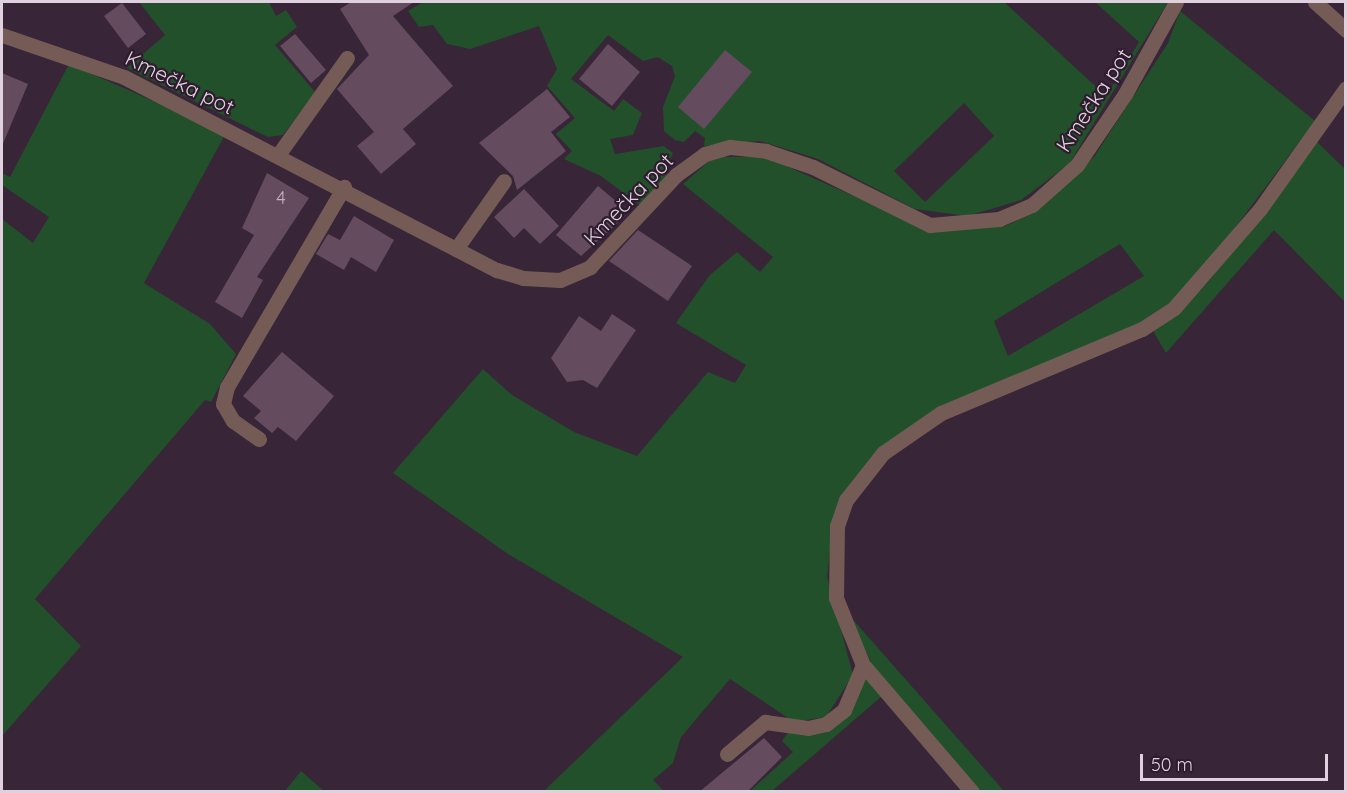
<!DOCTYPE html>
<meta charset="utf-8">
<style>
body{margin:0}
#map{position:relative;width:1347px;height:793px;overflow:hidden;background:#382538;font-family:Quicksand,sans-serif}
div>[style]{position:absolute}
.green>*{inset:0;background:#21502b}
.building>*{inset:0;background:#644c5e}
.minor>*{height:15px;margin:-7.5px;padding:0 7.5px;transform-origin:7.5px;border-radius:7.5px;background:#755b55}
span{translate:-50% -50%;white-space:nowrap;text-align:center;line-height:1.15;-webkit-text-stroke:4.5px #2e1c2e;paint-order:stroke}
.number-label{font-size:18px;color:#c0b0be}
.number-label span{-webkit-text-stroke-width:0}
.street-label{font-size:21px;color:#dfd2de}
.frame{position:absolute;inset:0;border:3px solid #dfd2de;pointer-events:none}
.scale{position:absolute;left:1140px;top:754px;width:188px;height:27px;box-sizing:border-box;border:3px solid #dfd2de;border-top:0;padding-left:8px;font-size:18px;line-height:21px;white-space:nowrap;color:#dfd2de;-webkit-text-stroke:4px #2e1c2e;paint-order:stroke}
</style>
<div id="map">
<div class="green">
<i style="clip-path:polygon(139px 2px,269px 2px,276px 16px,286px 10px,297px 27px,275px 45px,315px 92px,283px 135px,268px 137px,127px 68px,165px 35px)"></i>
<i style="clip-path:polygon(evenodd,423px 2px,1004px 2px,1106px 96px,1139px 42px,1095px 2px,1168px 2px,1069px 164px,1021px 200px,967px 216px,915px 209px,818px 159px,760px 141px,704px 146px,705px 138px,695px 131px,684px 142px,675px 140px,664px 131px,663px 107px,675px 76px,672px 66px,658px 57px,643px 61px,608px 35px,571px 79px,614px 111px,623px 99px,642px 113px,633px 135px,610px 139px,615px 154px,664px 146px,673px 153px,665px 171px,668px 175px,641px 206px,601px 176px,564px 159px,572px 151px,556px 134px,575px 118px,547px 86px,557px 69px,539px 26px,470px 49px,447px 44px,433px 25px,419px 27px,408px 11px,423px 2px,964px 103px,994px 136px,925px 202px,894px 171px,964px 103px)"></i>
<i style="clip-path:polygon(evenodd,1180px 11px,1315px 121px,1190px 288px,1140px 325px,943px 407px,879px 450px,833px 524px,827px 577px,853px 675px,826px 717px,794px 722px,730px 679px,681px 737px,673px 763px,653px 780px,664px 791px,544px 791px,683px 657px,508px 554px,393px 473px,483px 369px,512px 395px,574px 432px,637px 456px,708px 372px,735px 383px,746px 365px,676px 323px,709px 276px,737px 252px,760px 272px,773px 257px,683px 184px,714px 157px,766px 157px,932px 231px,1005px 226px,1036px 212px,1094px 157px,1168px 43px,1180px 11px,1120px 244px,1144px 276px,1008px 356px,994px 321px,1120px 244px)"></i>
<i style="clip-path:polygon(69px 64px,226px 133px,144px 283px,210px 324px,236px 354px,211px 402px,205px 400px,35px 599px,81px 646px,2px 736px,2px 219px,33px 243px,49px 217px,2px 185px,2px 173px,10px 177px)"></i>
<i style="clip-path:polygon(1316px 141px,1345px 169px,1345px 302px,1274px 230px,1166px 353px,1152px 329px,1178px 313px,1209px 281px)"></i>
<i style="clip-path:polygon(848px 614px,1004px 791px,976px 791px,878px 677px)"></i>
<i style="clip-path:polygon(866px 677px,882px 696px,772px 791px,749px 792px,793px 752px,782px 741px,789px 731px,816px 733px)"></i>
<i style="clip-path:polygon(301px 771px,324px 791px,285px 791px)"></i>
</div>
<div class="building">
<i style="clip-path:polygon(351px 2px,414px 2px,393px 16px,453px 86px,403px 129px,416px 144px,381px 174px,357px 146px,374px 132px,337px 89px,369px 55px,340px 9px)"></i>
<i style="clip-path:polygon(122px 3px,146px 34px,128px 48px,104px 16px)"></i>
<i style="clip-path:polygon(295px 34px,326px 70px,311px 83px,280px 46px)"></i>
<i style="clip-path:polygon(608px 44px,640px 72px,612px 106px,579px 79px)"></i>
<i style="clip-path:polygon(725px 50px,752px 72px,704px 129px,678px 107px)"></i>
<i style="clip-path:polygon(2px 73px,28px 84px,2px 146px)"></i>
<i style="clip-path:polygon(547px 89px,570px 117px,551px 132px,566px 151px,517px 190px,513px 176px,479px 143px)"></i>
<i style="clip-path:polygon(267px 173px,309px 198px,257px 277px,263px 280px,242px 318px,215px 302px,254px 235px,242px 228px)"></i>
<i style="clip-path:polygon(598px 186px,623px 207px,616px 215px,622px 219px,581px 256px,556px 235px)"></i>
<i style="clip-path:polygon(524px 189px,559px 226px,540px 244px,524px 228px,514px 238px,494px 217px)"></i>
<i style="clip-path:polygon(354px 216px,394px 240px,376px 272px,351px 257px,344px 270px,316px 254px,328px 234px,340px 240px)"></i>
<i style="clip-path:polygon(638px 230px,692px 266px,668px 301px,609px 261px)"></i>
<i style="clip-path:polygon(612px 314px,636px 330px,597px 388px,583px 380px,567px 382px,551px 358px,579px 316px,601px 331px)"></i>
<i style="clip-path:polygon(282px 352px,334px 396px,296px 441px,278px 427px,272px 433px,254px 418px,261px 411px,243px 396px)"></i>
<i style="clip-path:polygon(764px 738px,782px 757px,747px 792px,699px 792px)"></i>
</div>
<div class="minor">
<i style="left:1315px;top:2px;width:42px;rotate:42.1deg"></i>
<i style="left:2px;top:35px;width:129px;rotate:19deg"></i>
<i style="left:124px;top:77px;width:420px;rotate:27.4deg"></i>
<i style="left:497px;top:270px;width:27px;rotate:17deg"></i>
<i style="left:523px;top:278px;width:37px;rotate:3deg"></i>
<i style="left:560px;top:280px;width:33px;rotate:-23deg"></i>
<i style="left:590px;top:267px;width:126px;rotate:-46.9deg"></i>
<i style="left:676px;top:175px;width:36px;rotate:-36deg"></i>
<i style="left:705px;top:154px;width:26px;rotate:-16deg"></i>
<i style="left:730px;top:147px;width:36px;rotate:6deg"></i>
<i style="left:766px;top:151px;width:50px;rotate:18.8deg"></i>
<i style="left:813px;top:167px;width:131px;rotate:26.4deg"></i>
<i style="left:930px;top:225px;width:69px;rotate:-5deg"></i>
<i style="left:999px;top:219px;width:36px;rotate:-23deg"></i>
<i style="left:1032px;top:205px;width:60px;rotate:-41.6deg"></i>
<i style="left:1077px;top:165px;width:86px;rotate:-55.9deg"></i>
<i style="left:1125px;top:94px;width:105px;rotate:-61deg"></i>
<i style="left:278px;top:155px;width:119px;rotate:-54.6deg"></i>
<i style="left:456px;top:249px;width:83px;rotate:-54.8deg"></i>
<i style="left:259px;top:439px;width:32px;rotate:-145deg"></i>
<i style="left:233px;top:421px;width:20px;rotate:-120deg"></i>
<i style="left:223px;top:404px;width:17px;rotate:-77deg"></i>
<i style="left:227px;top:387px;width:232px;rotate:-59.7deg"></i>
<i style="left:727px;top:754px;width:50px;rotate:-40.1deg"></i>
<i style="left:765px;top:722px;width:43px;rotate:7.9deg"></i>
<i style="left:808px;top:728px;width:18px;rotate:-13deg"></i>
<i style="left:826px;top:724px;width:23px;rotate:-38deg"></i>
<i style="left:844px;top:710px;width:49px;rotate:-67.1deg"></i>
<i style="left:972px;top:792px;width:167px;rotate:-130.6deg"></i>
<i style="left:863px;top:665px;width:72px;rotate:-111.9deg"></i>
<i style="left:836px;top:598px;width:72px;rotate:-89.2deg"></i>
<i style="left:837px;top:526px;width:28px;rotate:-71deg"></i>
<i style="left:846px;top:500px;width:60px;rotate:-51.8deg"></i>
<i style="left:883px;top:453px;width:70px;rotate:-34.6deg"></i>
<i style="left:941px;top:413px;width:218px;rotate:-22.7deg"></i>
<i style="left:1142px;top:329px;width:38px;rotate:-33deg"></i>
<i style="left:1174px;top:308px;width:131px;rotate:-49deg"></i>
<i style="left:1260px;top:209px;width:148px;rotate:-54.6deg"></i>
</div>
<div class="number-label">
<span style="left:281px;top:198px">4</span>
</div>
<div class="street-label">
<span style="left:180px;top:82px;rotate:26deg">Kmečka pot</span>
<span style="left:1093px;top:100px;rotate:-57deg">Kmečka pot</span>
<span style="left:628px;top:199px;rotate:-46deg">Kmečka pot</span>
</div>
<div class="frame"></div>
<div class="scale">50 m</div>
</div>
